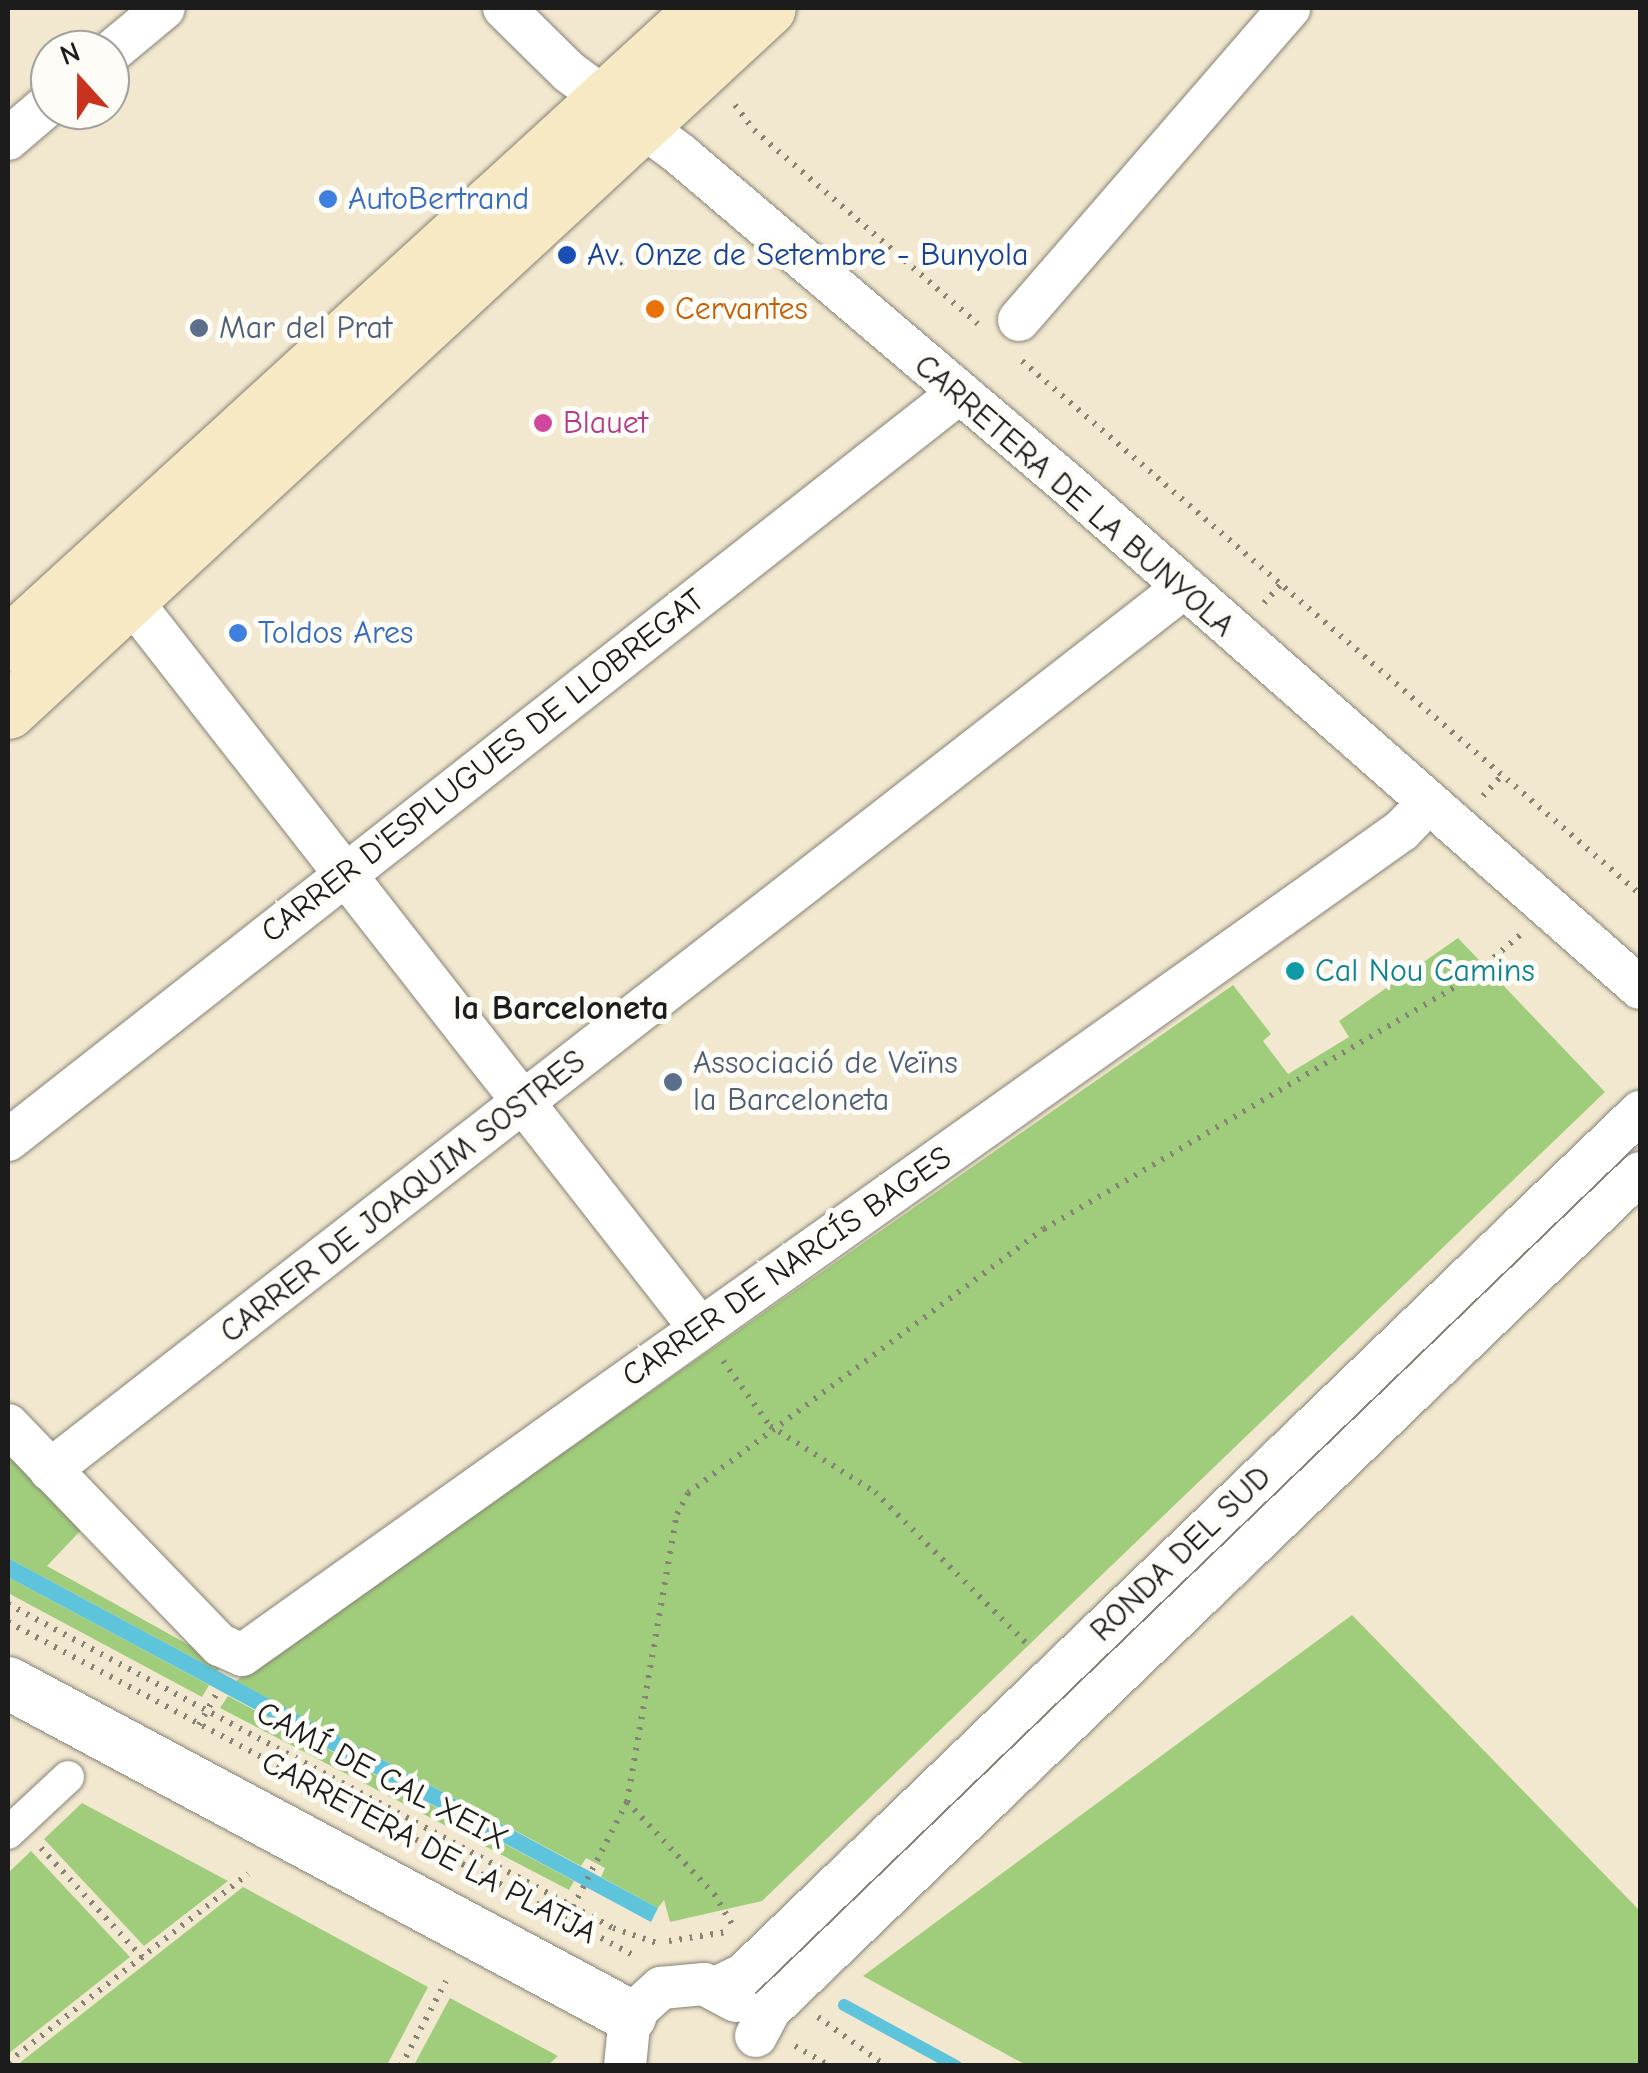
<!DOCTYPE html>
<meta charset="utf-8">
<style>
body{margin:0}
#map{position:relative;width:1648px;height:2073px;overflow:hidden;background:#f2e8d0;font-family:"Comic Neue",sans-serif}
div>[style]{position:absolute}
.green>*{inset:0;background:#a0cd7b}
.water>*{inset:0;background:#5dc4db}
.stream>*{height:12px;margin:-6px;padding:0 6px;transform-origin:6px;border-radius:6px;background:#5dc4db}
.path>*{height:6px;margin-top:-3px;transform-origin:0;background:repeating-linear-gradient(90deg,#878276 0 2.5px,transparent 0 10.5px)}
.roads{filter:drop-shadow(0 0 2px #878276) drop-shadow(0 0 2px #878276)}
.pedestrian>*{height:32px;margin:-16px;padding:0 16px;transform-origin:16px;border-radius:16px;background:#fff}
.minor>*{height:42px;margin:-21px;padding:0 21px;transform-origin:21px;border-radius:21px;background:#fff}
.tertiary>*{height:52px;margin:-26px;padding:0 26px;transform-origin:26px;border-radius:26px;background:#fff}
.secondary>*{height:55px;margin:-27.5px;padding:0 27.5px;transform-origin:27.5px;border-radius:27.5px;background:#f6e9c3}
.dots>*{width:28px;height:28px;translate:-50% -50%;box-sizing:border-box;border:5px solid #fdfcf7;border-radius:50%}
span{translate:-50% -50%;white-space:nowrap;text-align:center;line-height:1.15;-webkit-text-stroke:10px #fdfcf7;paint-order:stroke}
.shop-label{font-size:32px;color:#366cbe}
.left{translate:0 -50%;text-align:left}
.transit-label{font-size:32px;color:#164399}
.food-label{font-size:32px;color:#c56008}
.service-label{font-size:32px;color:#4e5e75}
.hotel-label{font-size:32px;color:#b23c85}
.street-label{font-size:32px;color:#1c1c1c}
.culture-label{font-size:32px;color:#0d838f}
.neighbourhood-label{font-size:35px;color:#1c1c1c;font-weight:700}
.frame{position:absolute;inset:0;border:10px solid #1c1c1c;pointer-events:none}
.north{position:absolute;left:30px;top:30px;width:100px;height:100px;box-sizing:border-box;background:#fdfcf7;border:2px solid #a3a29f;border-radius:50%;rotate:339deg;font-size:28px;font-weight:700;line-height:40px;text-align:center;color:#1c1c1c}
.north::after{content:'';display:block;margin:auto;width:35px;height:45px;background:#c8321e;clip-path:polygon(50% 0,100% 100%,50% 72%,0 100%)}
</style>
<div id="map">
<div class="green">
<i style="clip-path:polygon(1458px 938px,1605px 1092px,762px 1901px,670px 1922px,664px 1900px,658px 1908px,601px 1877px,605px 1868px,586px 1858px,581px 1866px,236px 1681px,1233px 985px,1271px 1034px,1263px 1041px,1288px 1074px,1349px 1037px,1339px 1021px)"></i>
<i style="clip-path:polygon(8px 1447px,84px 1527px,47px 1566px,223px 1664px,218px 1671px,8px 1558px)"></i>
<i style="clip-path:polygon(8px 1577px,209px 1685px,202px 1697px,8px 1593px)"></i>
<i style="clip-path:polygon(1352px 1615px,1640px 1911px,1640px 2065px,1026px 2065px,863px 1976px)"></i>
<i style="clip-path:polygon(228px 1696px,574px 1881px,569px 1890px,220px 1708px)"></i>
<i style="clip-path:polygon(82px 1803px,228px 1881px,144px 1946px,44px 1839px)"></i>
<i style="clip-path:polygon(31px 1851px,130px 1957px,8px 2054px,8px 1873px)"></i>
<i style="clip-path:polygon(243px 1887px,428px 1987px,387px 2065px,17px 2065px)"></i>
<i style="clip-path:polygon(450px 1998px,558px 2056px,548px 2065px,414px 2065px)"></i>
</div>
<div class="water">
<i style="clip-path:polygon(8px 1558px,658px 1908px,651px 1922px,8px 1577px)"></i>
</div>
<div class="stream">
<i style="left:844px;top:2005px;width:128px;rotate:28.6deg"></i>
</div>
<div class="path">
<i style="left:735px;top:105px;width:31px;rotate:53deg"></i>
<i style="left:754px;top:130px;width:296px;rotate:40.9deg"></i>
<i style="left:1022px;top:361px;width:816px;rotate:40.78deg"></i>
<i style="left:1264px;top:603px;width:24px;rotate:-48deg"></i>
<i style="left:1483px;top:796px;width:27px;rotate:-48deg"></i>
<i style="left:723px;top:1361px;width:80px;rotate:54.1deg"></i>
<i style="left:770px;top:1426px;width:124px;rotate:32.2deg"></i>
<i style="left:875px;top:1492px;width:218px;rotate:45deg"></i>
<i style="left:8px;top:1604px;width:686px;rotate:28.17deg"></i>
<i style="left:613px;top:1928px;width:46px;rotate:18.8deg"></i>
<i style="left:8px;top:1622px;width:708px;rotate:28.05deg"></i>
<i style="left:199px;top:1725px;width:39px;rotate:-61deg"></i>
<i style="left:627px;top:1802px;width:127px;rotate:46.6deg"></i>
<i style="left:714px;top:1894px;width:39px;rotate:59deg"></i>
<i style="left:41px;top:1848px;width:149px;rotate:47.2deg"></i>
<i style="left:573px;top:1907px;width:118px;rotate:-62.8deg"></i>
<i style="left:627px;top:1802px;width:292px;rotate:-80.2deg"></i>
<i style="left:677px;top:1514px;width:24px;rotate:-62deg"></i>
<i style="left:688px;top:1493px;width:443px;rotate:-36.6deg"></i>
<i style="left:1044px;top:1229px;width:494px;rotate:-30.5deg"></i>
<i style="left:1470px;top:978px;width:66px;rotate:-40.7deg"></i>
<i style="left:669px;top:1941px;width:58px;rotate:-9deg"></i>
<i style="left:818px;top:2017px;width:84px;rotate:35.8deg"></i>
<i style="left:795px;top:2046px;width:40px;rotate:29.7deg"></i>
<i style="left:8px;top:2062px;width:305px;rotate:-38.1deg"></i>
<i style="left:401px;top:2066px;width:96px;rotate:-62.1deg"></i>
</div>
<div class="roads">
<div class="pedestrian">
<i style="left:8px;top:1833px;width:82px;rotate:-43deg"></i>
</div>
<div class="minor">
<i style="left:504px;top:8px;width:91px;rotate:44.6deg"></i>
<i style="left:569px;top:72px;width:139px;rotate:36.5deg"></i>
<i style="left:681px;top:155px;width:512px;rotate:40.41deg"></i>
<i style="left:1071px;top:487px;width:758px;rotate:41.36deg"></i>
<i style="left:110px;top:53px;width:70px;rotate:-39.8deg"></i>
<i style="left:8px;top:139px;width:55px;rotate:-40.6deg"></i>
<i style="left:1019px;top:320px;width:413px;rotate:-49.1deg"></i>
<i style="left:130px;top:599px;width:924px;rotate:51.99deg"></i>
<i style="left:8px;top:1140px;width:1209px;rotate:-38.15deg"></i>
<i style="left:8px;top:1425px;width:306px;rotate:46.1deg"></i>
<i style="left:220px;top:1645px;width:24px;rotate:24deg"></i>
<i style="left:242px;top:1655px;width:1423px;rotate:-35.42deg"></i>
<i style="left:1402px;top:830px;width:35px;rotate:-46deg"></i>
<i style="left:50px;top:1470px;width:1433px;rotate:-37.89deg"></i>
<i style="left:716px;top:1988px;width:30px;rotate:-26deg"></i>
<i style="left:743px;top:1975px;width:1245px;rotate:-43.89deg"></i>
<i style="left:756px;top:2036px;width:30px;rotate:-62deg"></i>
<i style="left:770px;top:2010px;width:1207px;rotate:-43.89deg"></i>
<i style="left:625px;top:2066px;width:50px;rotate:-84.3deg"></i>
<i style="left:630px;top:2016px;width:42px;rotate:-42.1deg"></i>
<i style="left:661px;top:1988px;width:43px;rotate:-5.3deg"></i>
<i style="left:704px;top:1984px;width:36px;rotate:28deg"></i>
</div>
<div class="tertiary">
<i style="left:8px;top:1683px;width:706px;rotate:28.16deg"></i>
</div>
<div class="secondary">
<i style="left:8px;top:644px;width:943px;rotate:-42.42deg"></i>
<i style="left:8px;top:711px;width:1035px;rotate:-42.77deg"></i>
</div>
</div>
<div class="dots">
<i style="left:328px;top:199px;background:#3f7fe0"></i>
<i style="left:567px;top:255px;background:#1a4fb4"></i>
<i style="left:655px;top:309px;background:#e8710a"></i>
<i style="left:199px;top:328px;background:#5c6f8a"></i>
<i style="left:543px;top:423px;background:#d1479c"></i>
<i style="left:238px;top:633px;background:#3f7fe0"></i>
<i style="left:1295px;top:971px;background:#0f9aa8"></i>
<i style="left:673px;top:1082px;background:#5c6f8a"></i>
</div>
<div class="shop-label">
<span class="left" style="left:348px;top:199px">AutoBertrand</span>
<span class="left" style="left:258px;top:633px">Toldos Ares</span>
</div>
<div class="transit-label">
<span class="left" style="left:587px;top:255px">Av. Onze de Setembre - Bunyola</span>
</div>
<div class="food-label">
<span class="left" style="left:675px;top:309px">Cervantes</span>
</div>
<div class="service-label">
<span class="left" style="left:219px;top:328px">Mar del Prat</span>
<span class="left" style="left:693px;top:1082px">Associació de Veïns<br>la Barceloneta</span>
</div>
<div class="hotel-label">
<span class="left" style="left:563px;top:423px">Blauet</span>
</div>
<div class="street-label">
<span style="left:1074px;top:496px;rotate:41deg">CARRETERA DE LA BUNYOLA</span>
<span style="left:483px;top:766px;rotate:-38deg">CARRER D'ESPLUGUES DE LLOBREGAT</span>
<span style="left:403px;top:1197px;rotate:-38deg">CARRER DE JOAQUIM SOSTRES</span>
<span style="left:787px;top:1267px;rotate:-35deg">CARRER DE NARCÍS BAGES</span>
<span style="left:1181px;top:1554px;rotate:-44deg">RONDA DEL SUD</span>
<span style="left:382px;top:1776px;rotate:28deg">CAMÍ DE CAL XEIX</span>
<span style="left:429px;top:1848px;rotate:28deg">CARRETERA DE LA PLATJA</span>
</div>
<div class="culture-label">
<span class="left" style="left:1315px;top:971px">Cal Nou Camins</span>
</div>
<div class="neighbourhood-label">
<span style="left:561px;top:1008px">la Barceloneta</span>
</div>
<div class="frame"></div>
<div class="north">N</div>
</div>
